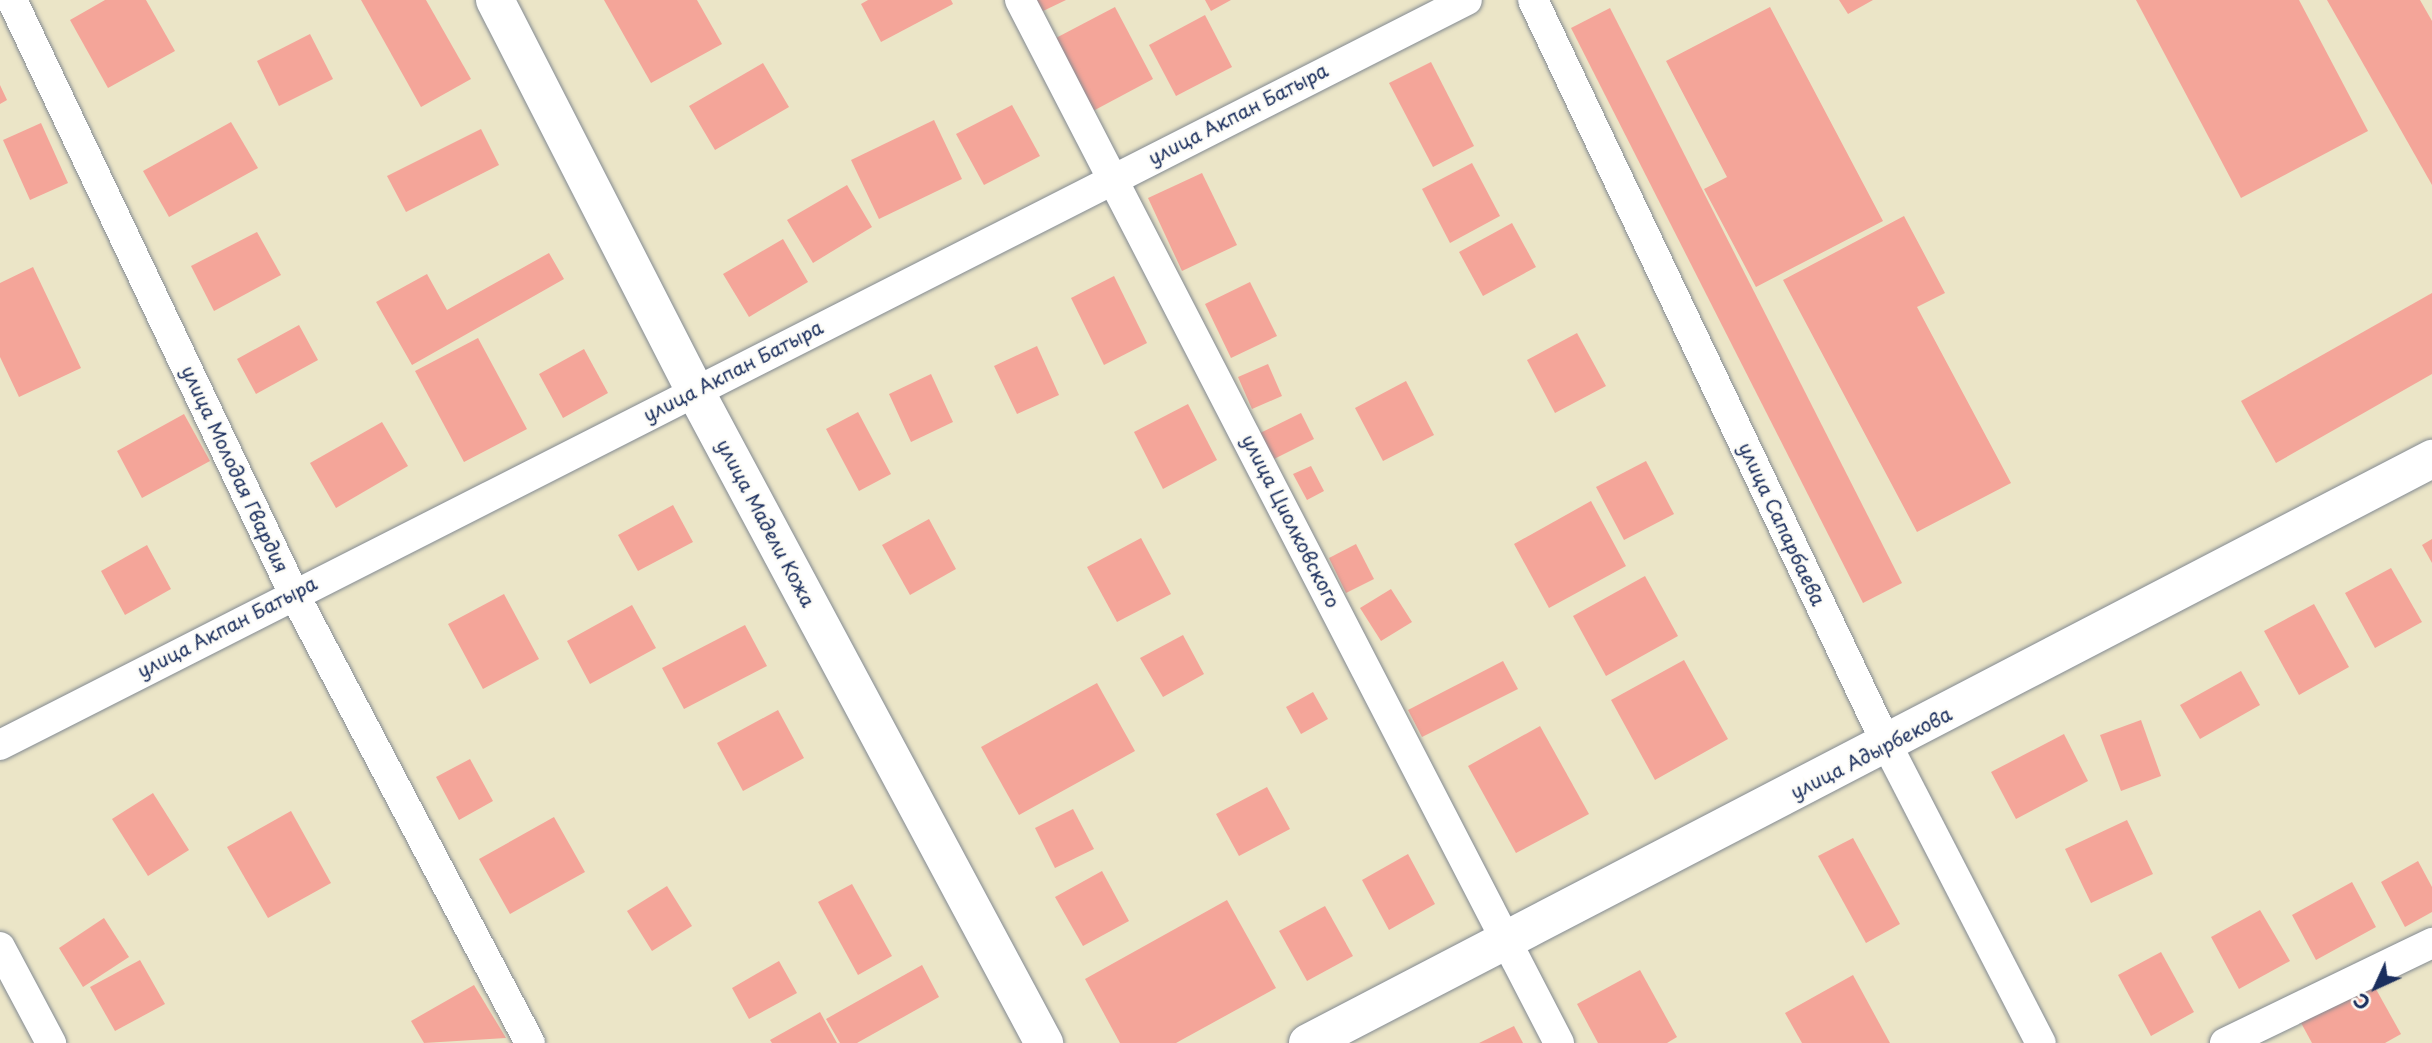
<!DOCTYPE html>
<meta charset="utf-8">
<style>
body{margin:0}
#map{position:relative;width:2432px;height:1043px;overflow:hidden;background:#ebe5c7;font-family:"Playpen Sans",sans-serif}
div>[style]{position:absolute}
.building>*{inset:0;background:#f4a599}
.roads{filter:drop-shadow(0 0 2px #838a92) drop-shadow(0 0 2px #838a92)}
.minor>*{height:30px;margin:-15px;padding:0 15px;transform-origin:15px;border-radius:15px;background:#fff}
.secondary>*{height:38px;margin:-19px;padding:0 19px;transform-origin:19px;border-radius:19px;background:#fff}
span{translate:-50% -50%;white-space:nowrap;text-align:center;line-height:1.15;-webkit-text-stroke:5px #fdfcf7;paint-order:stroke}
.street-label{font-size:19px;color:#1b2f5e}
.north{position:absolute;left:2341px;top:952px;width:70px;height:70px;-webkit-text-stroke:5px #fdfcf7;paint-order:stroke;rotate:225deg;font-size:19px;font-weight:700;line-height:28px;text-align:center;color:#1b2f5e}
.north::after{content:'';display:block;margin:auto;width:24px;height:32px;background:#1b2f5e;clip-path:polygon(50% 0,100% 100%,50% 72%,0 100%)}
</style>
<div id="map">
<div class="building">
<i style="clip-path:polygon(105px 0,146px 0,175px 51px,108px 88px,70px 20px)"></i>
<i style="clip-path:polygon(361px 0,426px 0,471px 79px,421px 107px)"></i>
<i style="clip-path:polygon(604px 0,697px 0,722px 44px,651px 83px)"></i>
<i style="clip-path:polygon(868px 0,951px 0,953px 4px,881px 42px,861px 4px)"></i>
<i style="clip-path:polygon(1036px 0,1066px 0,1041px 12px)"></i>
<i style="clip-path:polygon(1205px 0,1231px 0,1211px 11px)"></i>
<i style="clip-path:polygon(1839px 0,1873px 0,1848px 14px)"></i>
<i style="clip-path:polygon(2136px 0,2299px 0,2368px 131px,2241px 198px)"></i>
<i style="clip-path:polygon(2327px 0,2420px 0,2432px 21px,2432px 185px)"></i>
<i style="clip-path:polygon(1115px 7px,1153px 79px,1093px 111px,1054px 39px)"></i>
<i style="clip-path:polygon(1770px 7px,1883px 221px,1756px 287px,1704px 189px,1727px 177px,1666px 61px)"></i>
<i style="clip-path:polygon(1610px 8px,1902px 583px,1863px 603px,1571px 28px)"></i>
<i style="clip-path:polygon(1205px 15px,1232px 67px,1176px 96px,1149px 45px)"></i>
<i style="clip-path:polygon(310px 34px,333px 79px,279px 106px,257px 61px)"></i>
<i style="clip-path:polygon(1431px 62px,1474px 146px,1433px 167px,1389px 83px)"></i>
<i style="clip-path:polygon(763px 63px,789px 107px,715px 150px,689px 106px)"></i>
<i style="clip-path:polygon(0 85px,7px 100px,0 104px)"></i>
<i style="clip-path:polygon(1012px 105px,1040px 156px,984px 185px,956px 134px)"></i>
<i style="clip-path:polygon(934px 120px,962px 179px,879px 219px,851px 160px)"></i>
<i style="clip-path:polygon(231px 122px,258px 168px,169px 217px,143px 171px)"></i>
<i style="clip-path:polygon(41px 123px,68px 183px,30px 200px,3px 140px)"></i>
<i style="clip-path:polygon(481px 129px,499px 165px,406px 212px,387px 176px)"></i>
<i style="clip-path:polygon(1472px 163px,1500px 216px,1450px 243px,1422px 189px)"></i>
<i style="clip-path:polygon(1202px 173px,1237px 245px,1182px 271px,1148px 198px)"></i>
<i style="clip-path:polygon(847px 185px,872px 227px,813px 263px,787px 220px)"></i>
<i style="clip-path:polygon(1904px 216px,1945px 293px,1917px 307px,2011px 483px,1917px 532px,1783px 280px)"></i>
<i style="clip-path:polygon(1512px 223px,1536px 267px,1483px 296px,1459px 252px)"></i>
<i style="clip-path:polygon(257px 232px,281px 275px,214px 311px,191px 266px)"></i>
<i style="clip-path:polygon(783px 239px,808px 282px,749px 317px,723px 274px)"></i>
<i style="clip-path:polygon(549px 253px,564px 279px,412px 365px,376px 302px,427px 274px,447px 310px)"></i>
<i style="clip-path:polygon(33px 267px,81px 368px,19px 397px,0 357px,0 283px)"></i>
<i style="clip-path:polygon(1114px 276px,1147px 343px,1104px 365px,1071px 298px)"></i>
<i style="clip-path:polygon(1250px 282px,1277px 336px,1231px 358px,1205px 304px)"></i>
<i style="clip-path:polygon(2432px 293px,2432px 374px,2276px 463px,2241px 401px)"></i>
<i style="clip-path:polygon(299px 325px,318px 360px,256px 394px,237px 359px)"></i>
<i style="clip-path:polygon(1577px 333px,1606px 386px,1555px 413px,1527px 360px)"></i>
<i style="clip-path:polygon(478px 338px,527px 429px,464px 462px,415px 371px)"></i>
<i style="clip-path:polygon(1037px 346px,1059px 395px,1017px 414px,994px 366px)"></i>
<i style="clip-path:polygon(584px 349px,608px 393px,563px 418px,539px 374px)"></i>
<i style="clip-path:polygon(1268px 364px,1282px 396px,1252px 409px,1238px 377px)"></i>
<i style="clip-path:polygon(931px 374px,953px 422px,911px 442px,889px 394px)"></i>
<i style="clip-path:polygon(1406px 381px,1434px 435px,1383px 461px,1355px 408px)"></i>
<i style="clip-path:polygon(1188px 404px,1217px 460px,1163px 489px,1134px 432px)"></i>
<i style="clip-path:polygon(858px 412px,891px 474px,859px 491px,826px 429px)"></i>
<i style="clip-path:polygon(1301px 413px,1314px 439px,1270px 461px,1258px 434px)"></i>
<i style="clip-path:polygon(184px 414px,210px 461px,142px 498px,117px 451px)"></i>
<i style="clip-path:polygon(382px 422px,408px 466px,336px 508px,310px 463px)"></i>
<i style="clip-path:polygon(1646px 461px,1674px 514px,1624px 540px,1596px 487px)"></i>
<i style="clip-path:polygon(1311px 466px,1324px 491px,1307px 500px,1293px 474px)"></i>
<i style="clip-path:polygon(1591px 501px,1626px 566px,1549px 608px,1514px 544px)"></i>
<i style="clip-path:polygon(673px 505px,693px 542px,638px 571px,618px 535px)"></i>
<i style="clip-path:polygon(929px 519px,956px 569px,910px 595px,882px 545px)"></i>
<i style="clip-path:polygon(1141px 538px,1171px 594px,1117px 622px,1087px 567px)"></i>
<i style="clip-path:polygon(2432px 539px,2432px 563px,2422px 545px)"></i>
<i style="clip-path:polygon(1356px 544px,1374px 579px,1346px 593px,1329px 558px)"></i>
<i style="clip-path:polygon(147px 545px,171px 589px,125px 615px,101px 571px)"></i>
<i style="clip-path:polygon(2391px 568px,2422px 622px,2375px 648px,2345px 593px)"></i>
<i style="clip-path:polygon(1645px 576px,1678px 636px,1606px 676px,1573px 616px)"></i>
<i style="clip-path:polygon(1391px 589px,1412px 622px,1381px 641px,1360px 608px)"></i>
<i style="clip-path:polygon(504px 594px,539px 659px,483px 689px,448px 624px)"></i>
<i style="clip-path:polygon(2314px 604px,2349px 667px,2299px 695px,2264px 631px)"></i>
<i style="clip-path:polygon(632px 605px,656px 648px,590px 684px,567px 641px)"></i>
<i style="clip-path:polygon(745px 625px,767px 666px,684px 709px,662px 668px)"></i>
<i style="clip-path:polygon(1183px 635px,1204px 674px,1163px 697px,1140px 658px)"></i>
<i style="clip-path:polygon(1684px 660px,1728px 739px,1655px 780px,1611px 700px)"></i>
<i style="clip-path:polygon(1503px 661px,1518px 689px,1422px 737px,1408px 710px)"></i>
<i style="clip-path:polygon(2241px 671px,2260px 705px,2200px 739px,2180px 705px)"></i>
<i style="clip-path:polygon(1097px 683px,1135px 751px,1019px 815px,981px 747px)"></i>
<i style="clip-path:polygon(1313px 692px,1328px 719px,1301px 734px,1286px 707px)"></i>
<i style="clip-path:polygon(778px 710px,804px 758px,743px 791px,717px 743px)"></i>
<i style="clip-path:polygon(2141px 720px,2161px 776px,2121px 791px,2100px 735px)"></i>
<i style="clip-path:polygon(1540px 726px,1589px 814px,1516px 853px,1468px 766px)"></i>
<i style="clip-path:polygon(2064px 734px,2088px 781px,2016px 819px,1991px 772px)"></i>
<i style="clip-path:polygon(470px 759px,493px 801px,459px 820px,436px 777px)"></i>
<i style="clip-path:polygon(1267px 787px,1290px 829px,1239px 856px,1216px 814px)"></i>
<i style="clip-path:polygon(153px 793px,189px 850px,148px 876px,112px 819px)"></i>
<i style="clip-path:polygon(1073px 809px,1094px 849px,1055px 868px,1035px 828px)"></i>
<i style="clip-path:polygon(291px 811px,331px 883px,268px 918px,227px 847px)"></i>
<i style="clip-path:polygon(554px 817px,585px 872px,510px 914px,479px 859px)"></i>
<i style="clip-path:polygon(2127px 820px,2153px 874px,2091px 903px,2065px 849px)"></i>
<i style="clip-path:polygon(1853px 838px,1900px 924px,1866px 943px,1818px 856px)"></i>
<i style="clip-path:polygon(1408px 854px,1435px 904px,1389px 930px,1362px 880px)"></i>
<i style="clip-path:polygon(2418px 861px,2432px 887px,2432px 912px,2405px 927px,2381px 882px)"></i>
<i style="clip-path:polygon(1102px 871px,1129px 921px,1083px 946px,1055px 897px)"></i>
<i style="clip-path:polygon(2352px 882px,2376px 927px,2316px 960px,2292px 915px)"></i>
<i style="clip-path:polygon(852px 884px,892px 956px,858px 975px,818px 902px)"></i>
<i style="clip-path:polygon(667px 886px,692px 926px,652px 951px,627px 911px)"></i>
<i style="clip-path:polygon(1227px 900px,1276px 988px,1176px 1043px,1120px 1043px,1085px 979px)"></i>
<i style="clip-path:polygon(1325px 906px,1353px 956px,1307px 981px,1279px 931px)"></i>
<i style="clip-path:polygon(2260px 910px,2290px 961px,2239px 989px,2211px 937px)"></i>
<i style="clip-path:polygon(104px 918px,129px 957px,83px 987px,59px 948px)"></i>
<i style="clip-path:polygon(2161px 952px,2194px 1012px,2151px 1036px,2118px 975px)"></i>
<i style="clip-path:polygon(140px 960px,165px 1004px,115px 1031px,90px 987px)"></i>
<i style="clip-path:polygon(779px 961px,797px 993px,749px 1019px,732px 988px)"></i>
<i style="clip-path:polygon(922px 965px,939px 997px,857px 1043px,840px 1043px,826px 1019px)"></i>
<i style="clip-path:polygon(1640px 970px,1677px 1037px,1667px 1043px,1598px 1043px,1577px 1004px)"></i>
<i style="clip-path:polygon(1853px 975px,1890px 1043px,1802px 1043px,1785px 1013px)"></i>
<i style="clip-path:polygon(2372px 982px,2401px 1034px,2385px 1043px,2312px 1043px,2300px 1021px)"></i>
<i style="clip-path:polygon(474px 985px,506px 1038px,424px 1043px,411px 1021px)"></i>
<i style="clip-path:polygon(820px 1012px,837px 1043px,772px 1043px,770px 1040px)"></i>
<i style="clip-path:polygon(1514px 1026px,1523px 1043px,1479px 1043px)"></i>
</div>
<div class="roads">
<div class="minor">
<i style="left:12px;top:0;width:655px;rotate:64.61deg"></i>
<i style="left:293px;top:592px;width:509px;rotate:62.28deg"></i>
<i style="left:1020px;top:0;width:1174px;rotate:62.67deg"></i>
<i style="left:1533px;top:0;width:825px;rotate:64.58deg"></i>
<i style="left:1887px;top:745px;width:335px;rotate:62.7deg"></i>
<i style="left:0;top:745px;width:1645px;rotate:-26.92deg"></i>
<i style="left:0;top:947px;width:109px;rotate:62deg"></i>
<i style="left:2225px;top:1043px;width:230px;rotate:-25.8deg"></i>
</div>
<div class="secondary">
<i style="left:495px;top:0;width:439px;rotate:62.9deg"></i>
<i style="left:695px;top:391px;width:740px;rotate:61.84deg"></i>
<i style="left:1308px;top:1043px;width:1267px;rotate:-27.46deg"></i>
</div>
</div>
<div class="street-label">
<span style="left:1238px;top:114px;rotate:-27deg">улица Акпан Батыра</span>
<span style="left:733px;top:371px;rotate:-27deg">улица Акпан Батыра</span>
<span style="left:235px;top:469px;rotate:65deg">улица Молодая Гвардия</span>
<span style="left:1291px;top:521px;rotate:63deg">улица Циолковского</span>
<span style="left:766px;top:523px;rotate:62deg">улица Мадели Кожа</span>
<span style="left:1782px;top:524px;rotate:65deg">улица Сапарбаева</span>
<span style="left:227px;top:627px;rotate:-27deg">улица Акпан Батыра</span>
<span style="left:1871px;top:753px;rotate:-27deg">улица Адырбекова</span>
</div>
<div class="north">С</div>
</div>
